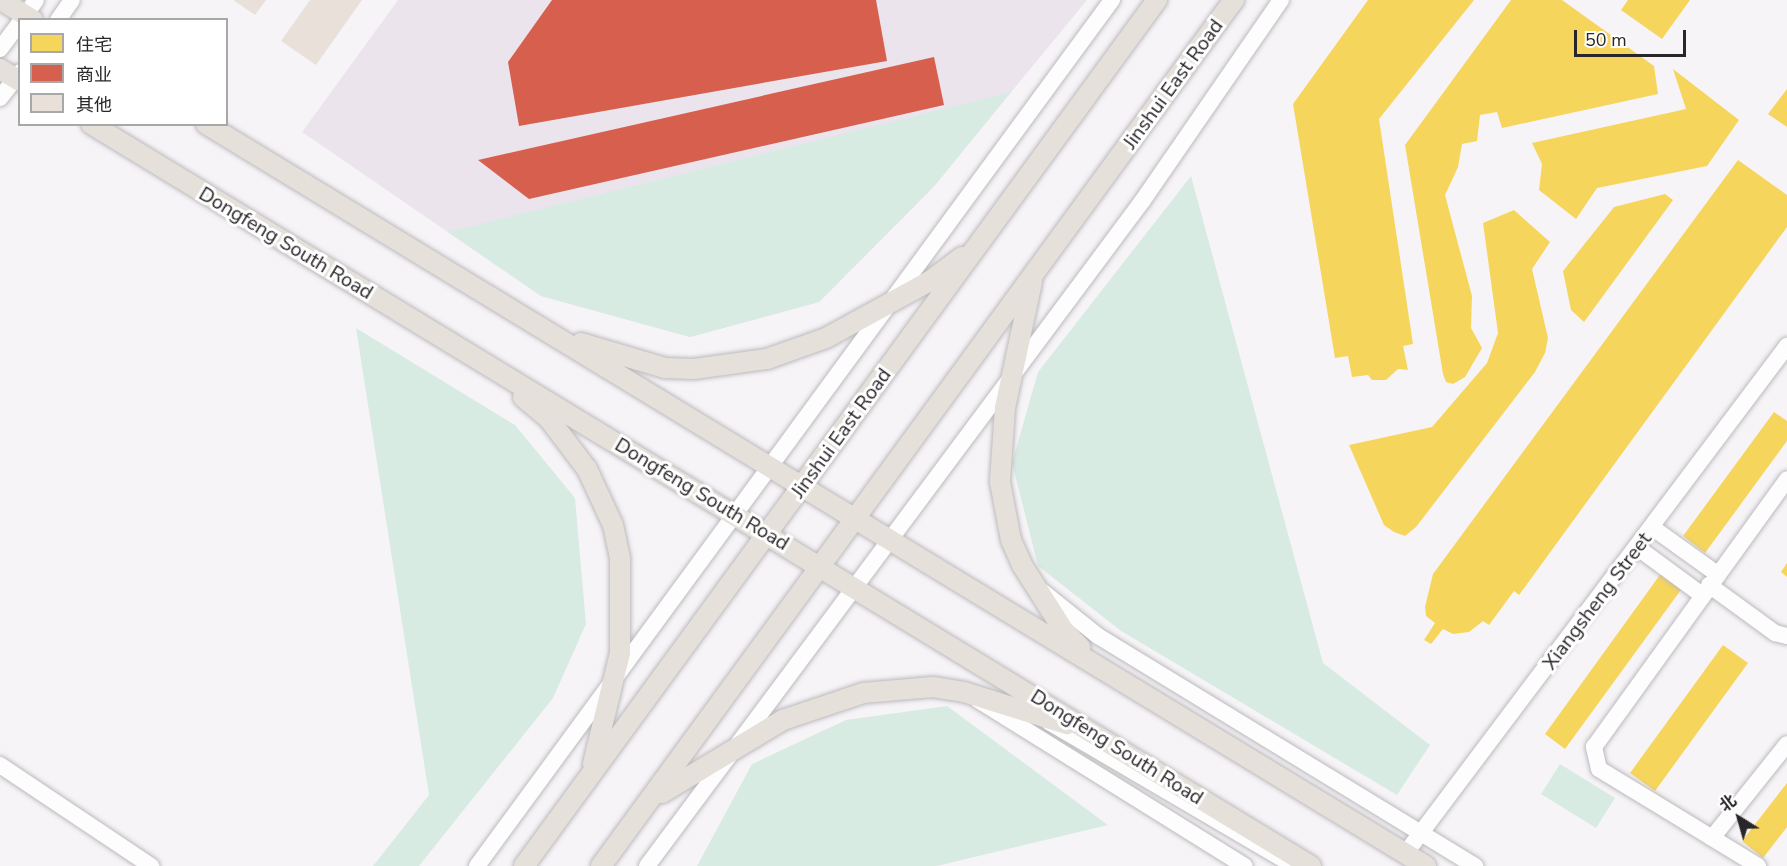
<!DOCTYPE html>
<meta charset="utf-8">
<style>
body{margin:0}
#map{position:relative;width:1787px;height:866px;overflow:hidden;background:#f7f4f8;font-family:"Nunito Sans","Noto Sans SC",sans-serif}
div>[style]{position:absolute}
.built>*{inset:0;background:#ebe4ed}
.green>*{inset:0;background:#d8ebe2}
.homes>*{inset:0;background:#f6d55c}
.shops>*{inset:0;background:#d6604d}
.building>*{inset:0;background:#e9e0d9}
.roads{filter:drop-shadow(0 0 2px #bcbabd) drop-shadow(0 0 2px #bcbabd)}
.minor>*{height:16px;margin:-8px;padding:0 8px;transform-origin:8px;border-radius:8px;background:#fefdfe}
.major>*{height:20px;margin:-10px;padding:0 10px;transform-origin:10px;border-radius:10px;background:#e5e0d9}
span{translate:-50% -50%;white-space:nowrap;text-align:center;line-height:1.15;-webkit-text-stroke:6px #fff;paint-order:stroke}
.street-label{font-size:20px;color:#292629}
.legend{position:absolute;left:18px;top:18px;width:210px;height:108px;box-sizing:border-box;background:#fff;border:2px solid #a9a8a9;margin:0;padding:8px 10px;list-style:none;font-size:18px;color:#292629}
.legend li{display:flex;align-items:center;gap:12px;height:30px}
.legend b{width:30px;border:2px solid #a9a8a9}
.north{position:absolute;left:1709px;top:788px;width:60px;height:60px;-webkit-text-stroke:4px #fff;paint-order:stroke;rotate:323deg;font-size:16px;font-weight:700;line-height:24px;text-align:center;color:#292629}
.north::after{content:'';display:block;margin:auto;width:21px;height:27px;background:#292629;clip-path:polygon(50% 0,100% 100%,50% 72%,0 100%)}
.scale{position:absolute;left:1574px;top:30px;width:112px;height:27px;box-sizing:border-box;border:3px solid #292629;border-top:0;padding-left:8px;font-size:18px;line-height:21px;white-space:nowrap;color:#292629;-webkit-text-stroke:4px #fff;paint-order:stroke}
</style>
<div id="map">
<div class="built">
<i style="clip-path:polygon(398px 0,1087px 0,928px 193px,819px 302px,690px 337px,541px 296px,302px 132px)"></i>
</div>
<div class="green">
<i style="clip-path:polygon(1011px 92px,937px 183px,819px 302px,690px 337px,541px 296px,448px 232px)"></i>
<i style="clip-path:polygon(1191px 176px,1323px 663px,1430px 745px,1397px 795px,1121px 631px,1038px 566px,1012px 463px,1038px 372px)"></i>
<i style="clip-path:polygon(356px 328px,515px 425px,575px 498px,586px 624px,553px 698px,419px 866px,373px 866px,429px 795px)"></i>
<i style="clip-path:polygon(947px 706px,1108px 825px,937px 866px,697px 866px,752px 764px,846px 720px)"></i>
<i style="clip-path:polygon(1560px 764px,1615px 798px,1596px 828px,1541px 794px)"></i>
</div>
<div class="homes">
<i style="clip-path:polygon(1368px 0,1474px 0,1379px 119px,1413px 344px,1403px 346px,1408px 370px,1398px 369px,1386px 380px,1372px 380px,1368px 375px,1352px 377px,1348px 356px,1335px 358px,1293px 104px)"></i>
<i style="clip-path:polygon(1511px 0,1562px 0,1654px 66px,1658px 94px,1502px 128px,1497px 112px,1480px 115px,1477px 141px,1462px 144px,1458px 167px,1445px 195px,1472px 296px,1471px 328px,1482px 348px,1465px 377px,1453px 384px,1446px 382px,1443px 374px,1405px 145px)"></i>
<i style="clip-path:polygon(1628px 0,1690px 0,1662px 39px,1621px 10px)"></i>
<i style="clip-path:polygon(1673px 69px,1739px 120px,1707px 166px,1597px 188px,1576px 219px,1539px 190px,1542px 164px,1532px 143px,1686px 109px)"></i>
<i style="clip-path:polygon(1787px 89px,1787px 127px,1768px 114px)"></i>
<i style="clip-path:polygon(1738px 160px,1787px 195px,1787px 227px,1519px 595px,1514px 591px,1489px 625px,1483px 621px,1469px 632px,1453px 634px,1443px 629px,1431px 644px,1424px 640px,1435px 623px,1426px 616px,1425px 607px,1433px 574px)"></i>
<i style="clip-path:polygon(1665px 194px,1673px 200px,1584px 322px,1571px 310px,1563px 271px,1614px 207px)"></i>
<i style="clip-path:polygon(1514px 210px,1550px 242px,1532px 269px,1548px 338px,1545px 353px,1535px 372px,1416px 527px,1405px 536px,1394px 532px,1384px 525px,1349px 445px,1432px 427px,1487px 363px,1498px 333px,1483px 223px)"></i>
<i style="clip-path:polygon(1774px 412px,1787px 421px,1787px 441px,1705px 553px,1683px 536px)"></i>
<i style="clip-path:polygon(1787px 563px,1787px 577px,1781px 572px)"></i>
<i style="clip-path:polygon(1662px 572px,1683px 587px,1565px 749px,1545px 734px)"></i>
<i style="clip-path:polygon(1723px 645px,1748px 663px,1655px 791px,1630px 773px)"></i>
<i style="clip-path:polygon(1787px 783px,1787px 827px,1763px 858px,1742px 841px)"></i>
</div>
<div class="shops">
<i style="clip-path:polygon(552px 0,876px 0,887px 61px,519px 126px,508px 62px)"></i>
<i style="clip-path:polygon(934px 57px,944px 105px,529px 199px,478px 160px)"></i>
</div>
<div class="building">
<i style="clip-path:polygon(233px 0,266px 0,255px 15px)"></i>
<i style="clip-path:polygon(310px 0,362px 0,316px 65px,281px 41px)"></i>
</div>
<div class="roads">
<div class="minor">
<i style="left:22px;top:20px;width:24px;rotate:-55deg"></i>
<i style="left:58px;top:20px;width:24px;rotate:-55deg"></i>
<i style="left:0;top:49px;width:34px;rotate:-53deg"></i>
<i style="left:0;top:98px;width:33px;rotate:-52deg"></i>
<i style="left:1653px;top:528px;width:79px;rotate:35.7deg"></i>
<i style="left:1638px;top:548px;width:79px;rotate:36.3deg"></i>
<i style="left:1709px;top:585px;width:82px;rotate:36deg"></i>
<i style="left:1775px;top:633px;width:12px;rotate:14deg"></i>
<i style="left:1043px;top:592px;width:70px;rotate:38.7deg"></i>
<i style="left:1098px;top:636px;width:442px;rotate:31.4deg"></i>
<i style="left:978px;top:700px;width:314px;rotate:31.9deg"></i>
<i style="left:1049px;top:722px;width:281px;rotate:30.4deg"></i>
<i style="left:0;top:765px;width:182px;rotate:33.8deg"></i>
<i style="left:1712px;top:838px;width:120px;rotate:-51.4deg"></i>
<i style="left:1405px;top:854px;width:636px;rotate:-53.06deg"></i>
<i style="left:477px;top:866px;width:1074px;rotate:-53.75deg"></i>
<i style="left:647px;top:866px;width:830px;rotate:-53.32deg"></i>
<i style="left:1143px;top:200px;width:243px;rotate:-55.4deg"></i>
<i style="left:1758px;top:866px;width:186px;rotate:-148.6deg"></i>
<i style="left:1599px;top:769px;width:23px;rotate:-103deg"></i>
<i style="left:1594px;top:747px;width:330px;rotate:-54.2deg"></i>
</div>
<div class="major">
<i style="left:1px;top:0;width:38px;rotate:32deg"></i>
<i style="left:0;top:69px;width:23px;rotate:31deg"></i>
<i style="left:91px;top:124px;width:1428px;rotate:31.31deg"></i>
<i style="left:206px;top:124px;width:1428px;rotate:31.31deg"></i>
<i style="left:1032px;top:282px;width:129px;rotate:102.1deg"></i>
<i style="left:1005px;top:408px;width:74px;rotate:93.9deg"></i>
<i style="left:1000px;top:482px;width:59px;rotate:79.3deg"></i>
<i style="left:1011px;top:540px;width:27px;rotate:66deg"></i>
<i style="left:1022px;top:565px;width:78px;rotate:57.5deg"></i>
<i style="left:1064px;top:631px;width:23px;rotate:45deg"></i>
<i style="left:581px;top:343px;width:88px;rotate:16.6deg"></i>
<i style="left:665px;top:368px;width:29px;rotate:2deg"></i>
<i style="left:694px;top:369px;width:74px;rotate:-7.8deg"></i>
<i style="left:767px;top:359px;width:63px;rotate:-19.6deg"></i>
<i style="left:826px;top:338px;width:119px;rotate:-28.7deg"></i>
<i style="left:930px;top:281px;width:40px;rotate:-37deg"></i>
<i style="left:523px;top:397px;width:34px;rotate:40deg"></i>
<i style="left:549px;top:419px;width:63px;rotate:52.8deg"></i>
<i style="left:587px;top:469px;width:62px;rotate:65.1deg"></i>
<i style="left:613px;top:525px;width:35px;rotate:78deg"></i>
<i style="left:620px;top:559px;width:94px;rotate:90deg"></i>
<i style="left:620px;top:653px;width:114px;rotate:103.7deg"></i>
<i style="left:662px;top:793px;width:141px;rotate:-31.1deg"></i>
<i style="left:783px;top:720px;width:84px;rotate:-18.6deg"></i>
<i style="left:863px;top:693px;width:70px;rotate:-4.9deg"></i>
<i style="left:933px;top:687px;width:31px;rotate:9deg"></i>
<i style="left:964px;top:692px;width:108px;rotate:17.3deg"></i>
<i style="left:524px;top:866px;width:1073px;rotate:-53.84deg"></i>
<i style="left:601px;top:866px;width:1073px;rotate:-53.84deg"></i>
</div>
</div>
<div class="street-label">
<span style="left:1173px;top:84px;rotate:-54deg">Jinshui East Road</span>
<span style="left:286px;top:243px;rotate:31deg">Dongfeng South Road</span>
<span style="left:841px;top:433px;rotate:-54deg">Jinshui East Road</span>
<span style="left:702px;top:494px;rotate:31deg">Dongfeng South Road</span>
<span style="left:1597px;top:601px;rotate:-53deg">Xiangsheng Street</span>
<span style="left:1117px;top:747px;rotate:32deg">Dongfeng South Road</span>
</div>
<ul class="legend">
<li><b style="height:16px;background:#f6d55c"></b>住宅</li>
<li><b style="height:16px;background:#d6604d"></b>商业</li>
<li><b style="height:16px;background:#e9e0d9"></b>其他</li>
</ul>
<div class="north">北</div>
<div class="scale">50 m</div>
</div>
